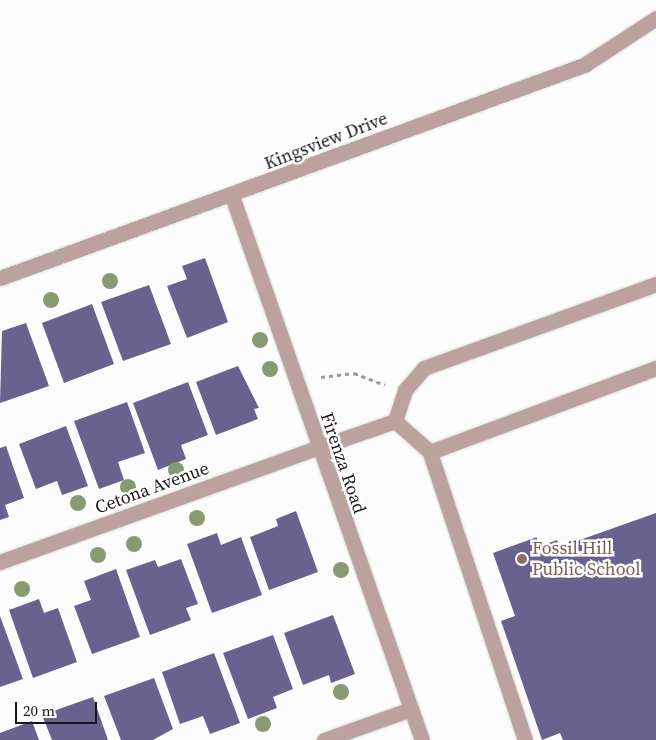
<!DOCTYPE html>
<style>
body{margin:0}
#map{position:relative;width:656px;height:740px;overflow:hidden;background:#fcfcfc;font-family:"Source Serif 4",serif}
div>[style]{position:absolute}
.building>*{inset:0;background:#69628e}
.path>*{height:3px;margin-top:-1.5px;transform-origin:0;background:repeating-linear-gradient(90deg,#9c999d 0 4px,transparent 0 8px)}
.roads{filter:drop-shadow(0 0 1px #d8d7d8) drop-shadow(0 0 1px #d8d7d8)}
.lane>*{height:15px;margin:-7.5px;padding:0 7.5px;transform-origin:7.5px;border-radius:7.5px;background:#bca29c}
.street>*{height:15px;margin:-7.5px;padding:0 7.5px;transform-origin:7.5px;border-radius:7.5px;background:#bca29c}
.trees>*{width:16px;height:16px;margin:-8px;border-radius:50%;background:#879a72}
.dots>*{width:14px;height:14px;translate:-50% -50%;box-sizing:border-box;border:2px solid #fff;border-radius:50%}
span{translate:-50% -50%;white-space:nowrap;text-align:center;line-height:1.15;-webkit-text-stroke:5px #fff;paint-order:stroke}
.street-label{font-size:18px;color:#1c151e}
.education-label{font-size:18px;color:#785e54}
.left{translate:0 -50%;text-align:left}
.scale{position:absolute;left:15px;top:702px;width:82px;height:22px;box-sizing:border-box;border:2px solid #1c151e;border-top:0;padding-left:6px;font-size:15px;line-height:18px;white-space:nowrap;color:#1c151e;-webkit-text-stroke:4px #fff;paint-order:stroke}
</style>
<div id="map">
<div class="building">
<i style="clip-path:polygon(205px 258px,228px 322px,187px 338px,167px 286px,187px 279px,182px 266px)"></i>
<i style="clip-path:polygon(149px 285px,171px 344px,123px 361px,101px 302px)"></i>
<i style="clip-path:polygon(92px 304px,114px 364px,64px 383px,42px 323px)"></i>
<i style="clip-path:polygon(26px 323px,49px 386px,0 403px,2px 331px)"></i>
<i style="clip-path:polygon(238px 366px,259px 408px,254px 409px,258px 419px,216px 435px,196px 382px)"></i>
<i style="clip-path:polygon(188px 382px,208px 435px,181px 445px,186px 459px,158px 470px,133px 403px)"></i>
<i style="clip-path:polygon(127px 402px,145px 453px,118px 462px,124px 480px,99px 489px,74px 421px)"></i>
<i style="clip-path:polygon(66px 426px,88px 486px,62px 495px,57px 481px,36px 489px,19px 444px)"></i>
<i style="clip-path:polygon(6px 446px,24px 498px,5px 505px,9px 517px,0 520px,0 448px)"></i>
<i style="clip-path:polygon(296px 511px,318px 572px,269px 590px,250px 537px,278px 526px,276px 519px)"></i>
<i style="clip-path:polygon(656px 513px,656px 740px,563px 740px,560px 733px,542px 740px,501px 621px,515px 616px,493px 553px,537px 537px,540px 546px,557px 540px,560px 547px)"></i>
<i style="clip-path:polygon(217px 533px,221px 545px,241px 537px,262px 595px,212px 613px,187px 544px)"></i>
<i style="clip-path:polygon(181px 559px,198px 604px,186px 608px,191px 620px,150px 635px,126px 570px,155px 560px,158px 567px)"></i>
<i style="clip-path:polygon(116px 569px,140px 637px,92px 654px,74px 606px,91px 600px,84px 581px)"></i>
<i style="clip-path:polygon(39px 599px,44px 613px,58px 608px,77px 662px,33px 678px,9px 610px)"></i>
<i style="clip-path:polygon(333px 615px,355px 674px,331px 683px,329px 675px,303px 685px,284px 633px)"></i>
<i style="clip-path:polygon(0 616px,23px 679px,0 687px)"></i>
<i style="clip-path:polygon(273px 635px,293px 689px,273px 697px,277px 708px,248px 719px,223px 653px)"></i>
<i style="clip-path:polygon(214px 653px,240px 723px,210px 734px,203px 716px,180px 724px,162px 672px)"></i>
<i style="clip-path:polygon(154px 678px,173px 729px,153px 740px,121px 740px,104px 696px)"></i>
<i style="clip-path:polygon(93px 697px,108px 740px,52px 740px,42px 715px)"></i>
<i style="clip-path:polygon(32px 721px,39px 740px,0 740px,0 733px)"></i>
</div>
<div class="path">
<i style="left:321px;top:377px;width:33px;rotate:-7deg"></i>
<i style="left:354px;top:373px;width:33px;rotate:21deg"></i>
</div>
<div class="roads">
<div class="lane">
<i style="left:395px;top:421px;width:33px;rotate:-72deg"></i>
<i style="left:405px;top:390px;width:29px;rotate:-49deg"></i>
<i style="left:424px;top:368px;width:247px;rotate:-19.9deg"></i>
<i style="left:395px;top:421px;width:47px;rotate:41.5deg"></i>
<i style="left:317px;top:448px;width:83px;rotate:-19.1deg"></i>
<i style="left:525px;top:740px;width:303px;rotate:-108.3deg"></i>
<i style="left:430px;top:452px;width:241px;rotate:-20.4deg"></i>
</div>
<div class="street">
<i style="left:232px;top:196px;width:576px;rotate:70.75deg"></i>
<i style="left:0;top:278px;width:622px;rotate:-20.04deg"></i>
<i style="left:584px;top:65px;width:86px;rotate:-33.1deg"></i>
<i style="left:0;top:562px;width:337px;rotate:-19.8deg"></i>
<i style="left:324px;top:740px;width:92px;rotate:-19.6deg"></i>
</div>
</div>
<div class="trees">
<i style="left:110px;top:281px"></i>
<i style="left:51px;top:300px"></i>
<i style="left:260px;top:340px"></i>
<i style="left:270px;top:369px"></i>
<i style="left:176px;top:470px"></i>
<i style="left:128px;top:487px"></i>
<i style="left:78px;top:503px"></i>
<i style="left:197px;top:518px"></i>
<i style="left:134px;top:544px"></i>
<i style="left:98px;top:555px"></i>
<i style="left:341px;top:570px"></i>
<i style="left:22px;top:589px"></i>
<i style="left:341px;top:692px"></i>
<i style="left:263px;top:724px"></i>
</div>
<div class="dots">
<i style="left:522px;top:559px;background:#8d6e63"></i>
</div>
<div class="street-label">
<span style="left:326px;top:141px;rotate:-21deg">Kingsview Drive</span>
<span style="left:343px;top:463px;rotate:71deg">Firenza Road</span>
<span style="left:152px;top:488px;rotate:-20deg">Cetona Avenue</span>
</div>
<div class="education-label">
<span class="left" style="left:532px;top:559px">Fossil Hill<br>Public School</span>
</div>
<div class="scale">20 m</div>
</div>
